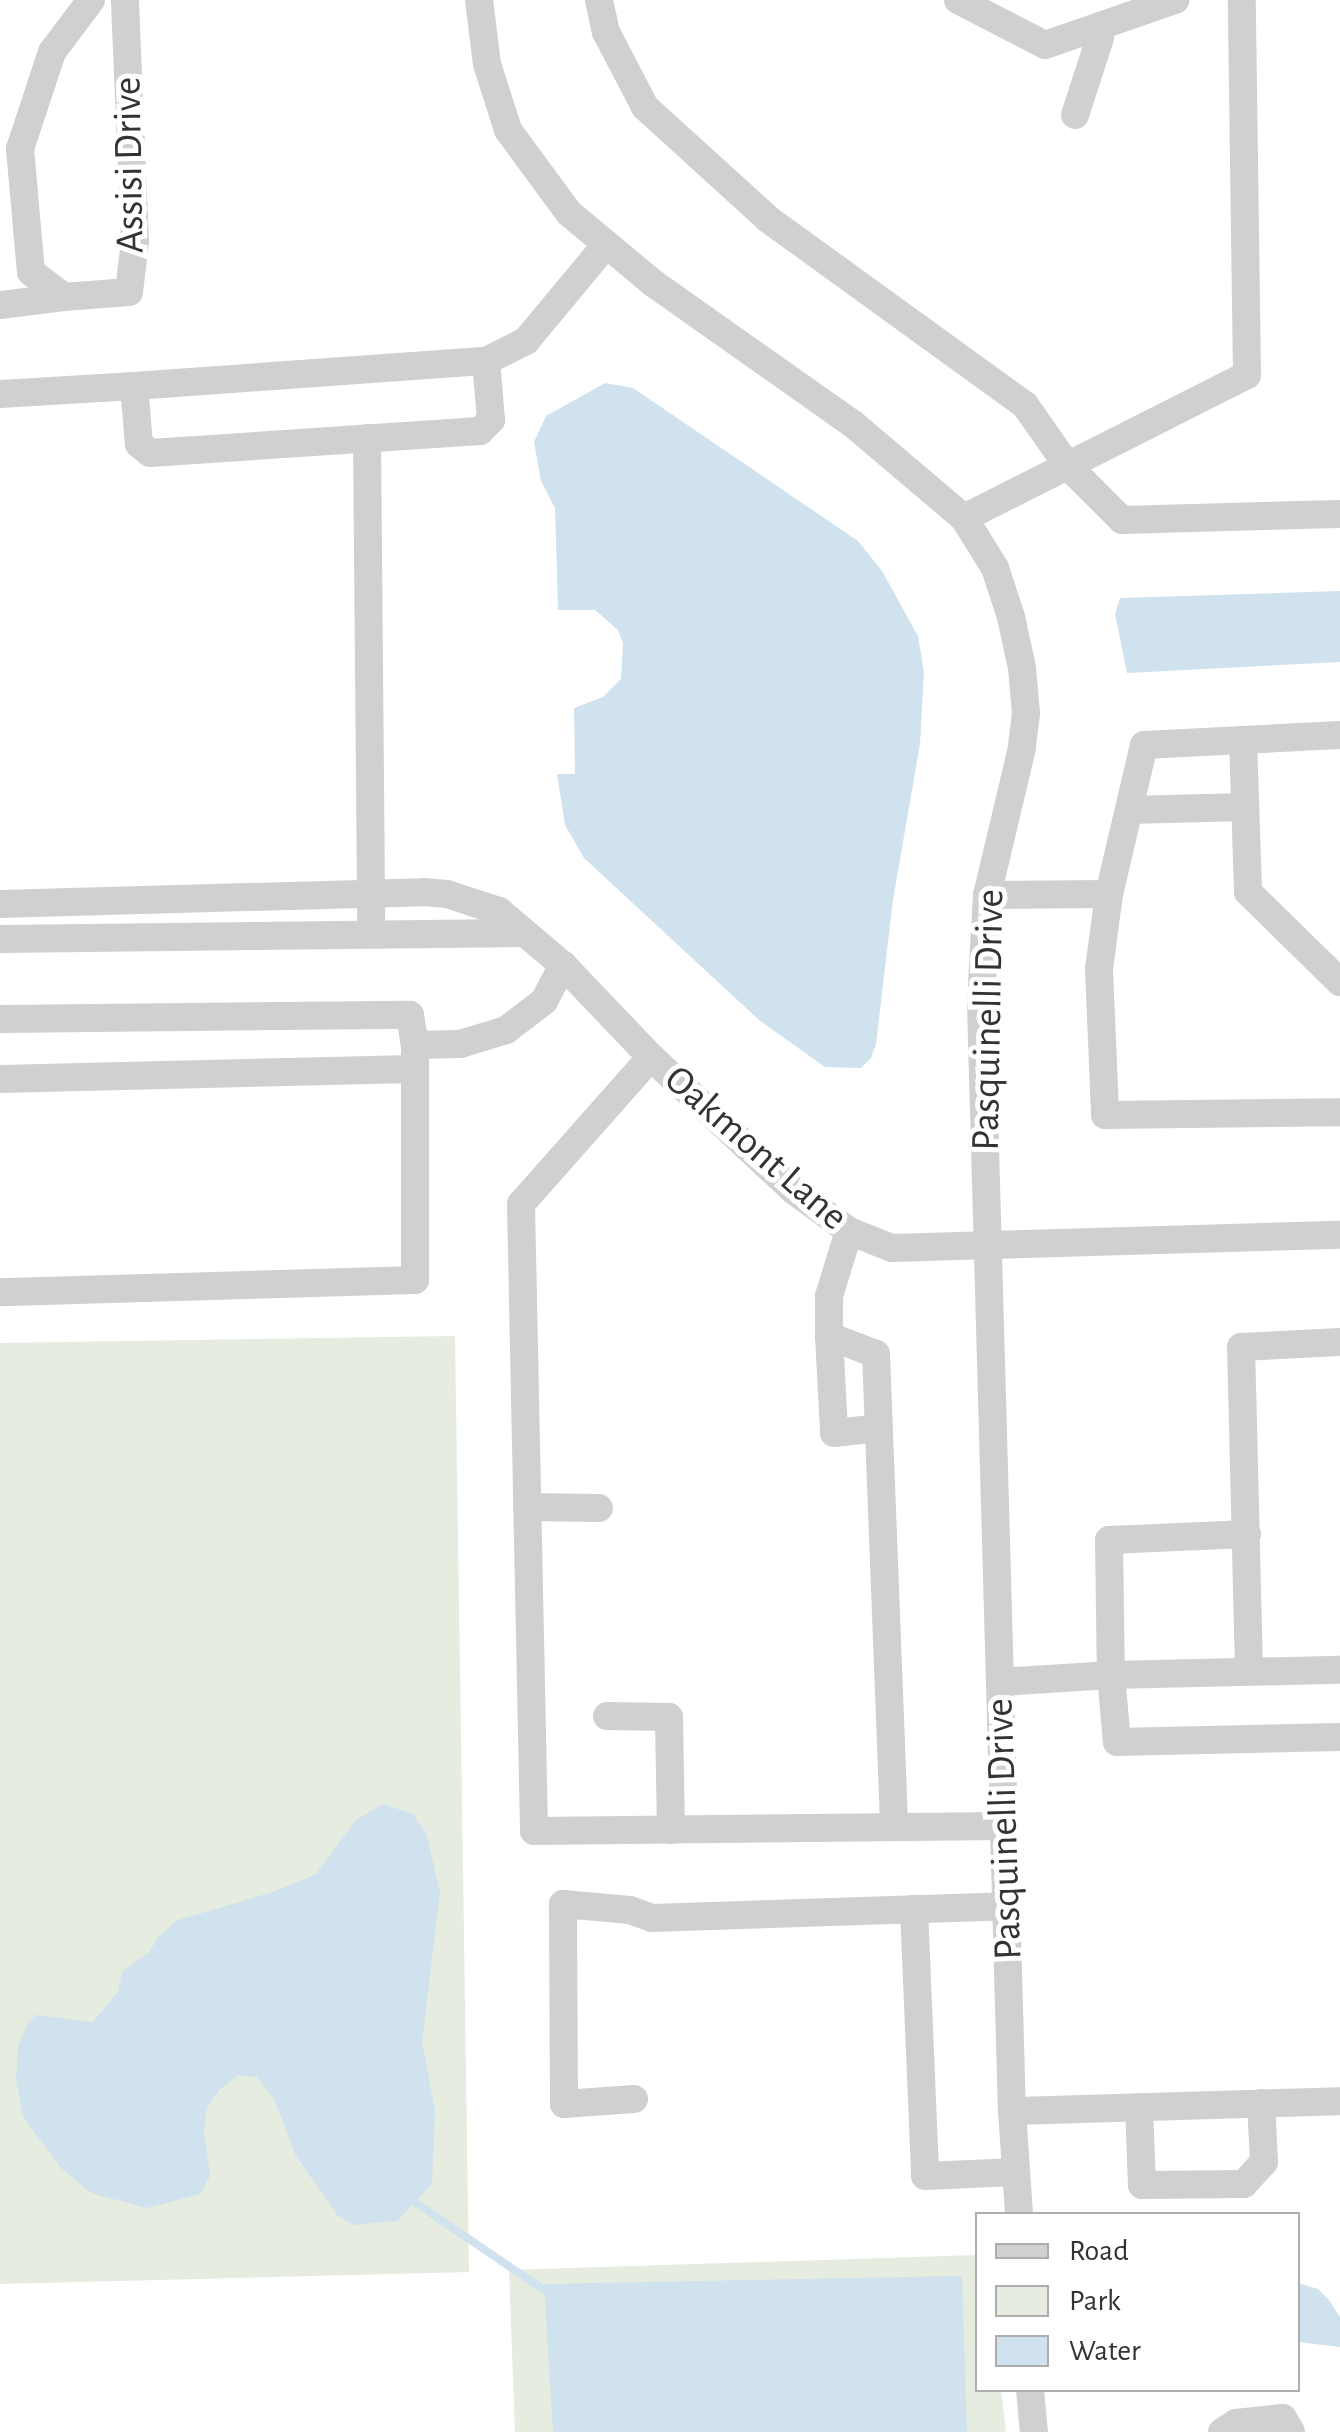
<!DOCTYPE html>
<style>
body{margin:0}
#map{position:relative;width:1340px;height:2432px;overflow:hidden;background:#fff;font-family:"Alegreya Sans",sans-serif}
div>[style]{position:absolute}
.green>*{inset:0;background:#e6ecdf}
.water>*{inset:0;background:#cfe2ee}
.stream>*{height:8px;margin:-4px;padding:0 4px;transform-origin:4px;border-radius:4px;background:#cfe2ee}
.minor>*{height:28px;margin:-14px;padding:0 14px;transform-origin:14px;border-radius:14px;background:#d0d0d0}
span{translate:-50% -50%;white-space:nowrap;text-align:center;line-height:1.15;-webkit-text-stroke:10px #fff;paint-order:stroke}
.street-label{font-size:40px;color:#333}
.legend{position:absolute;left:975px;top:2212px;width:325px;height:180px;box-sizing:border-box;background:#fff;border:2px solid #adadad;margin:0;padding:12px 18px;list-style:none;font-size:30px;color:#333}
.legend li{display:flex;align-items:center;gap:20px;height:50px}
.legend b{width:50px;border:2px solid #adadad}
</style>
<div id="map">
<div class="green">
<i style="clip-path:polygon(455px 1336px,469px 2272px,0 2284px,0 1343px)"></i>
<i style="clip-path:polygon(977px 2255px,978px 2390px,1001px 2390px,1006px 2432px,515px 2432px,509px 2270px)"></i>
</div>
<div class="water">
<i style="clip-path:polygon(605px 383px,633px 388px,858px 541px,882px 571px,918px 636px,924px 672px,920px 744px,893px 900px,876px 1044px,871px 1058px,861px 1068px,825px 1067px,759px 1020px,584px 858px,565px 825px,557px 774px,575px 774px,574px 708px,603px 697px,621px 679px,623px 643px,618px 630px,595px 610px,558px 610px,555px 508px,541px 481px,534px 442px,546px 416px)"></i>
<i style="clip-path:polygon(1340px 591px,1340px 662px,1127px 673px,1115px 614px,1120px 598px)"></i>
<i style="clip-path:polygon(383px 1804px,413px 1814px,426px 1833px,440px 1892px,422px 2042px,435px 2110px,432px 2184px,397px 2221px,353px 2225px,338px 2216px,296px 2156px,274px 2099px,257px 2077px,239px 2075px,220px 2089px,207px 2108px,204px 2130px,210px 2176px,200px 2194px,147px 2208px,91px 2193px,62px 2169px,23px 2117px,16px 2080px,18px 2046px,27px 2024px,36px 2015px,93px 2022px,118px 1992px,122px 1972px,149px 1952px,160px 1935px,178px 1920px,273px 1892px,316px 1874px,356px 1820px)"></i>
<i style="clip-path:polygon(962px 2276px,967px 2432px,553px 2432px,544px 2284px)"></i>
<i style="clip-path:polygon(1298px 2283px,1318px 2289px,1329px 2300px,1340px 2317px,1340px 2347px,1298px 2342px)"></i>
</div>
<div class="stream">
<i style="left:413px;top:2201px;width:169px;rotate:34.2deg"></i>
</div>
<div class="minor">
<i style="left:91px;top:0;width:65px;rotate:126.9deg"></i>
<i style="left:52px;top:52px;width:102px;rotate:108.3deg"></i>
<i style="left:20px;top:149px;width:123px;rotate:84.9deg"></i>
<i style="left:31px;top:272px;width:41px;rotate:37.1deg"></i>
<i style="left:64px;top:297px;width:65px;rotate:-4.4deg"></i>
<i style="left:129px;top:292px;width:51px;rotate:-83.3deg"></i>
<i style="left:135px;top:241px;width:241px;rotate:-92.4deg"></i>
<i style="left:479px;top:0;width:64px;rotate:82.9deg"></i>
<i style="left:487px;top:64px;width:69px;rotate:72.3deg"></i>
<i style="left:508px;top:130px;width:103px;rotate:53.7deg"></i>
<i style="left:569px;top:213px;width:109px;rotate:39.8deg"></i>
<i style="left:653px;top:283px;width:245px;rotate:35.2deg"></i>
<i style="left:853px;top:424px;width:145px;rotate:40.3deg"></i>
<i style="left:964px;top:518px;width:59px;rotate:58.2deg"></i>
<i style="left:995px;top:568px;width:52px;rotate:71.9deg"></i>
<i style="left:1011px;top:617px;width:52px;rotate:77.8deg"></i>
<i style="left:1022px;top:668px;width:45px;rotate:84.9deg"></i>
<i style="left:1026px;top:713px;width:35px;rotate:97deg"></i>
<i style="left:1022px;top:748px;width:151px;rotate:103.4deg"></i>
<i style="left:987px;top:895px;width:109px;rotate:93.2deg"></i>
<i style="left:981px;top:1004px;width:1107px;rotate:88.4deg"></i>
<i style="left:1012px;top:2111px;width:103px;rotate:86.1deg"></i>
<i style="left:599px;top:0;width:33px;rotate:78deg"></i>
<i style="left:606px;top:32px;width:85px;rotate:62.5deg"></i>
<i style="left:645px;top:107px;width:166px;rotate:42.3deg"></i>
<i style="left:768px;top:219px;width:317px;rotate:35.9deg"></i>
<i style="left:1025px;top:405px;width:73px;rotate:55deg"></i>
<i style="left:1067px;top:465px;width:78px;rotate:45deg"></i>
<i style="left:1122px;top:520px;width:218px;rotate:-1.6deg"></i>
<i style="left:958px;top:0;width:98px;rotate:27.3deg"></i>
<i style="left:1045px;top:45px;width:138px;rotate:-19.1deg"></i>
<i style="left:1075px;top:115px;width:81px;rotate:-72deg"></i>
<i style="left:0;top:305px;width:64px;rotate:-7.1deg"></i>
<i style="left:134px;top:386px;width:353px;rotate:-4.1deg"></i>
<i style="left:0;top:394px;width:134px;rotate:-3.4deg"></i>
<i style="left:134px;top:386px;width:58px;rotate:85.1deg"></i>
<i style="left:139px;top:444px;width:14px;rotate:39deg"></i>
<i style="left:150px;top:453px;width:331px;rotate:-3.8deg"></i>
<i style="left:480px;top:431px;width:16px;rotate:-45deg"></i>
<i style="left:491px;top:420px;width:59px;rotate:-94.8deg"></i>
<i style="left:486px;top:361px;width:45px;rotate:-26.6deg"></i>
<i style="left:526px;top:341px;width:124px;rotate:-50.3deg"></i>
<i style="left:367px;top:438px;width:495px;rotate:89.5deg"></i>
<i style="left:964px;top:518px;width:317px;rotate:-26.8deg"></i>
<i style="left:1247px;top:375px;width:375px;rotate:-90.8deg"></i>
<i style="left:1340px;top:735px;width:196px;rotate:177.1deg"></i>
<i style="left:1144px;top:745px;width:153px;rotate:103.2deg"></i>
<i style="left:1109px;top:894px;width:76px;rotate:97.6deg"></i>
<i style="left:1099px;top:969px;width:146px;rotate:87.6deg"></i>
<i style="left:1105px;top:1115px;width:235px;rotate:-0.7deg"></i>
<i style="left:1243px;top:740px;width:152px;rotate:88.1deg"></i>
<i style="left:1248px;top:892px;width:129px;rotate:44.4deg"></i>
<i style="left:1129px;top:810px;width:116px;rotate:-1.5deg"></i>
<i style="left:987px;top:895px;width:122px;rotate:-0.5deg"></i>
<i style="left:0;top:904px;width:424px;rotate:-1.6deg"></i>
<i style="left:424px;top:892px;width:23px;rotate:5deg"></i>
<i style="left:447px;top:894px;width:55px;rotate:18.1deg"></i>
<i style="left:499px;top:911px;width:84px;rotate:40.2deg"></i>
<i style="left:563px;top:965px;width:127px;rotate:46.3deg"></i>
<i style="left:651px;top:1057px;width:195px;rotate:43.1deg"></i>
<i style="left:793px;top:1190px;width:69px;rotate:36.2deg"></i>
<i style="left:849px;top:1231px;width:46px;rotate:21.6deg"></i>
<i style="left:892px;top:1248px;width:448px;rotate:-1.7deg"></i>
<i style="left:0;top:939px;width:521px;rotate:-0.66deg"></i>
<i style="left:0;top:1019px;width:410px;rotate:-0.6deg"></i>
<i style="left:410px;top:1015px;width:30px;rotate:81deg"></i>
<i style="left:415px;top:1045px;width:235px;rotate:90deg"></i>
<i style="left:415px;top:1280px;width:415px;rotate:178.3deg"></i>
<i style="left:415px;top:1045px;width:45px;rotate:-1.3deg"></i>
<i style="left:460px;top:1044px;width:48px;rotate:-16.9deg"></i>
<i style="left:506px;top:1030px;width:48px;rotate:-37.3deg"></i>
<i style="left:544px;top:1001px;width:41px;rotate:-62.2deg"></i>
<i style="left:651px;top:1057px;width:196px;rotate:131.5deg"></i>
<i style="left:521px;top:1204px;width:627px;rotate:88.81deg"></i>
<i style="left:534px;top:1831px;width:470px;rotate:-0.6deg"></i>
<i style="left:0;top:1079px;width:413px;rotate:-1.4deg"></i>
<i style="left:849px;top:1231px;width:68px;rotate:107.1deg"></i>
<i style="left:829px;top:1296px;width:40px;rotate:90deg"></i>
<i style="left:829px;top:1336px;width:50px;rotate:21deg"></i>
<i style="left:876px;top:1354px;width:473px;rotate:87.8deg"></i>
<i style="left:829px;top:1336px;width:97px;rotate:87deg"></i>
<i style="left:834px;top:1433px;width:45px;rotate:-6.3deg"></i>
<i style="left:527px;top:1507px;width:72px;rotate:0.8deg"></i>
<i style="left:1247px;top:1534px;width:138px;rotate:177.5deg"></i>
<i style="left:1109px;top:1540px;width:135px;rotate:89.2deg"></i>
<i style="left:1111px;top:1675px;width:229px;rotate:-1.3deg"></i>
<i style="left:1249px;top:1671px;width:324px;rotate:-91.4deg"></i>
<i style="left:1241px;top:1347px;width:99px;rotate:-2.9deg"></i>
<i style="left:1000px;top:1682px;width:111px;rotate:-3.6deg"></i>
<i style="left:1111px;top:1675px;width:67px;rotate:84.9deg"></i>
<i style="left:1117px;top:1742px;width:223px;rotate:-1.3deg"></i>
<i style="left:607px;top:1716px;width:62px;rotate:0.9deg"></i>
<i style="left:669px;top:1717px;width:113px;rotate:89deg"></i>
<i style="left:914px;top:1909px;width:267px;rotate:87.6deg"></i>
<i style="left:925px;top:2176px;width:91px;rotate:-2.5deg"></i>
<i style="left:634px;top:2099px;width:70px;rotate:175.9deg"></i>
<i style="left:564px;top:2104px;width:200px;rotate:-90.3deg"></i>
<i style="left:563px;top:1904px;width:67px;rotate:5.1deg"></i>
<i style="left:630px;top:1910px;width:23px;rotate:20deg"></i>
<i style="left:652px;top:1918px;width:355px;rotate:-1.9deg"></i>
<i style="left:1139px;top:2107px;width:78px;rotate:87.8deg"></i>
<i style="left:1142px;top:2185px;width:102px;rotate:-0.6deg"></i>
<i style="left:1244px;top:2184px;width:30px;rotate:-48deg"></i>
<i style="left:1264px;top:2162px;width:59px;rotate:-92.9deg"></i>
<i style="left:1012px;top:2111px;width:328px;rotate:-1.7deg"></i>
<i style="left:1030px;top:2390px;width:42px;rotate:84.6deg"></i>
<i style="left:1222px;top:2432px;width:17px;rotate:-33deg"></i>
<i style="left:1236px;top:2423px;width:47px;rotate:-6.1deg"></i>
<i style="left:1283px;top:2418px;width:16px;rotate:60deg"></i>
</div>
<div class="street-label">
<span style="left:129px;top:165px;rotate:-91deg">Assisi Drive</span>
<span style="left:988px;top:1020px;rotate:-89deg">Pasquinelli Drive</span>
<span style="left:756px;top:1148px;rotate:41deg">Oakmont Lane</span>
<span style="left:1004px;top:1829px;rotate:-92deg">Pasquinelli Drive</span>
</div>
<ul class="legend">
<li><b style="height:12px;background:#d0d0d0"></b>Road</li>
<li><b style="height:28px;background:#e6ecdf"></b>Park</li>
<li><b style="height:28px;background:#cfe2ee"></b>Water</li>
</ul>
</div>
